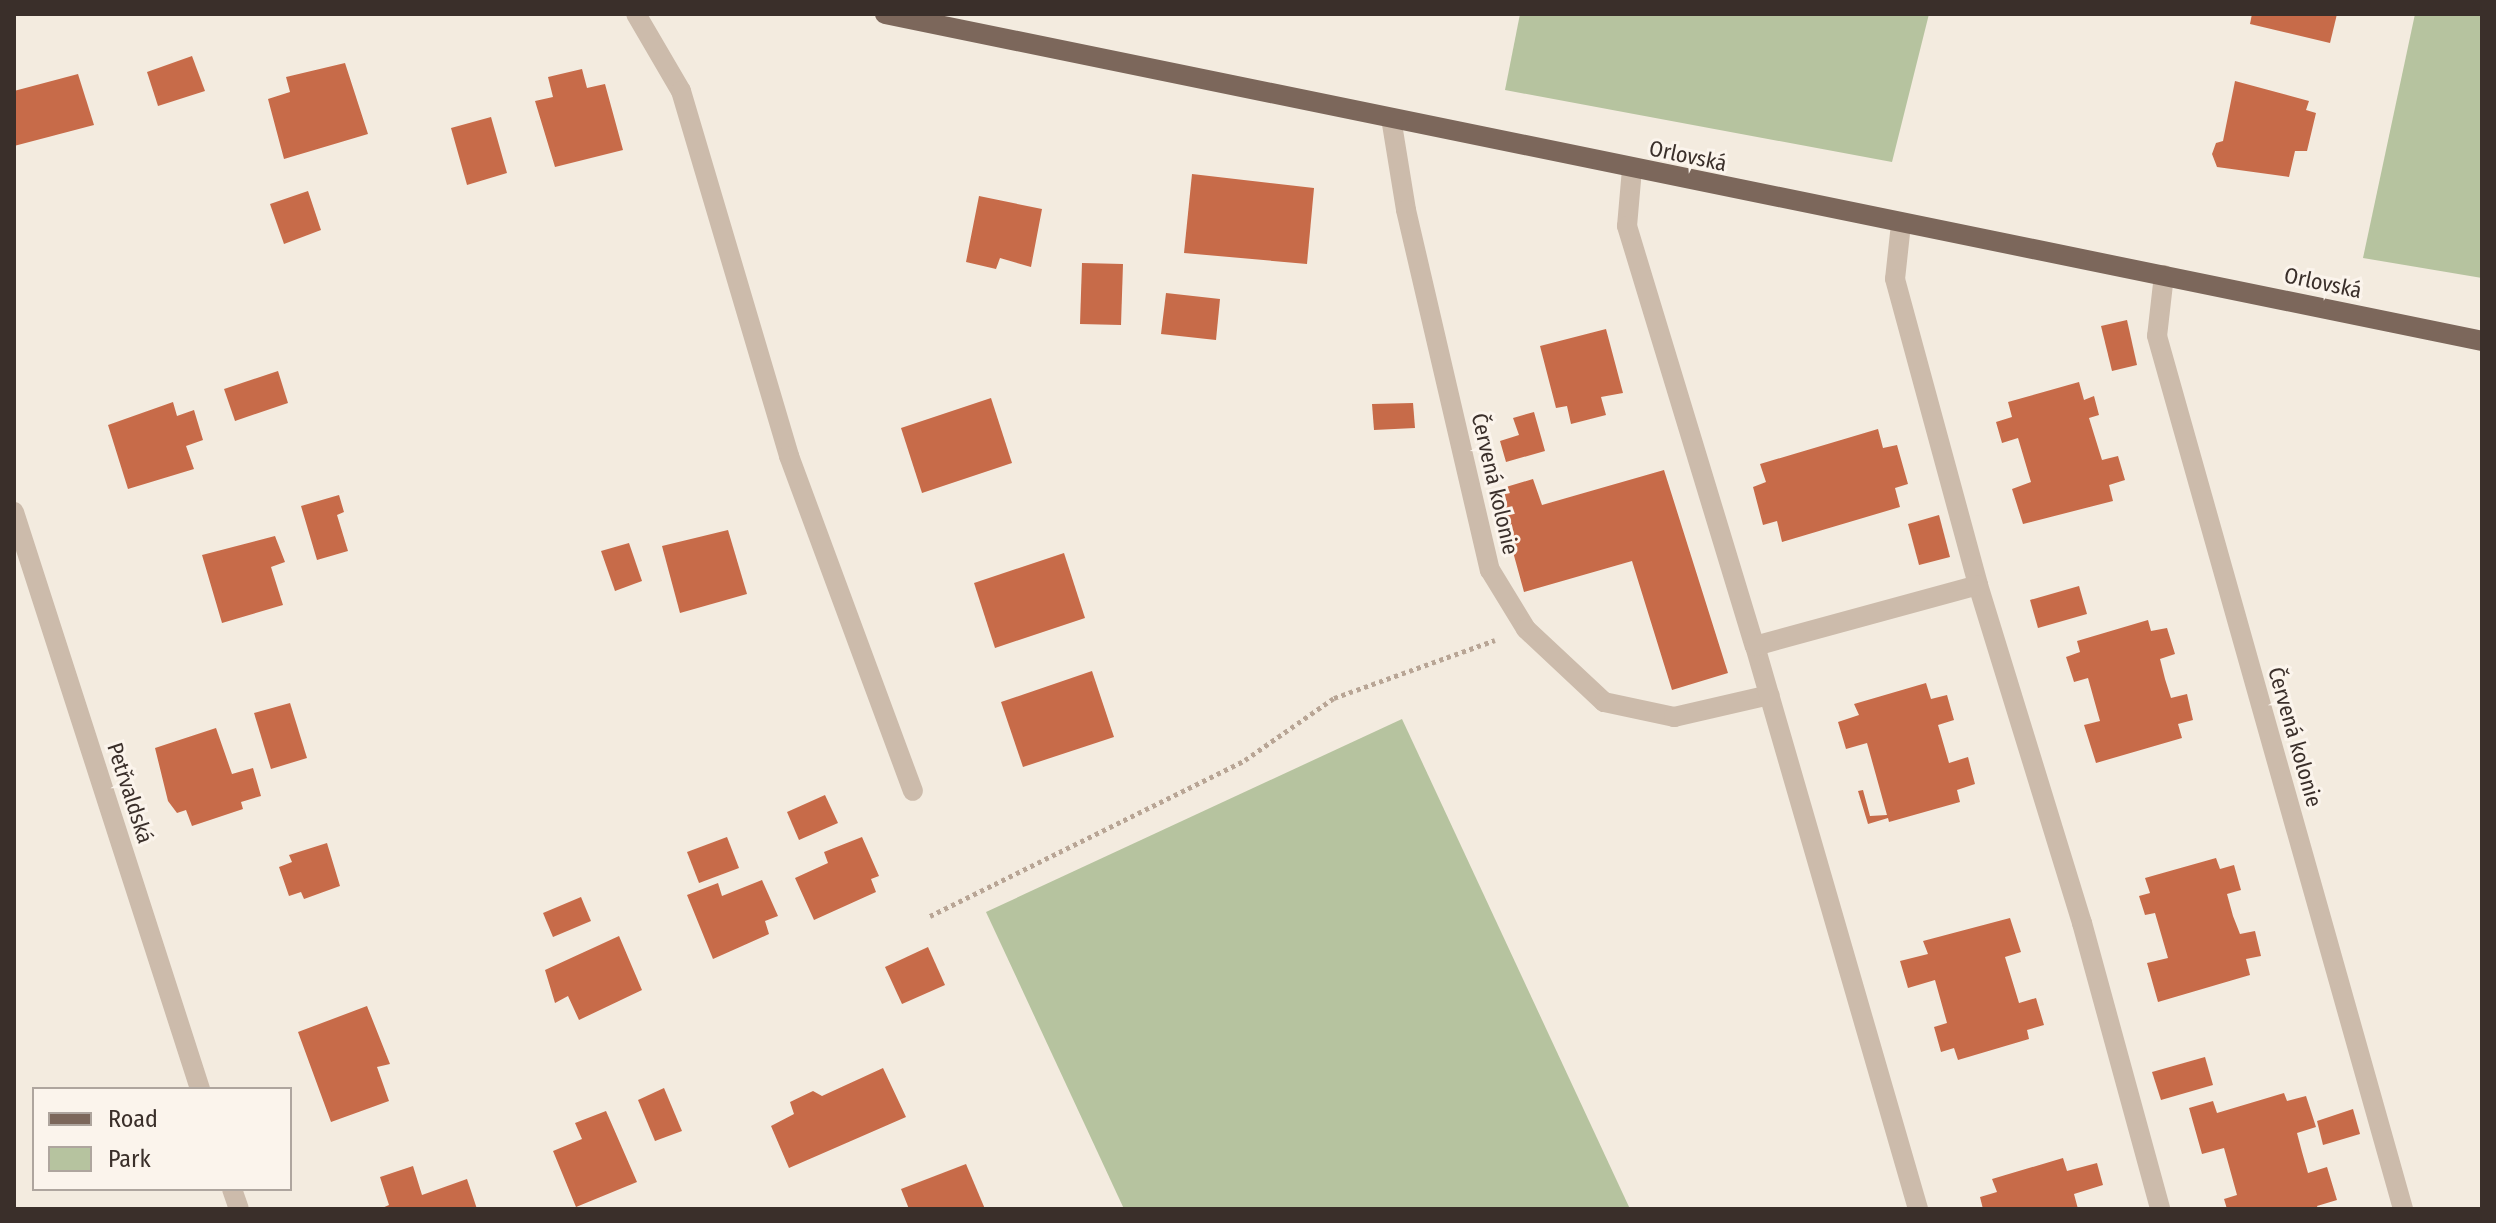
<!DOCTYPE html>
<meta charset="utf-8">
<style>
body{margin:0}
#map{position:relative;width:2496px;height:1223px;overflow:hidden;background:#f3ebdf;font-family:"Fira Sans Condensed",sans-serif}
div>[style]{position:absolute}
.green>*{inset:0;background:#b6c39f}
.building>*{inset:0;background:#c76b49}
.path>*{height:5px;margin-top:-2.5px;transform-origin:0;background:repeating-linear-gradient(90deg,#b8a595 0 4px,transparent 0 8px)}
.minor>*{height:20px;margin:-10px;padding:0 10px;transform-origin:10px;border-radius:10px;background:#ccbbab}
.major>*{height:20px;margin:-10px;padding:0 10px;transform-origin:10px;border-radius:10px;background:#7c675b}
span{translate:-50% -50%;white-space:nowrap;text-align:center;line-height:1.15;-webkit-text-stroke:6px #fbf4ec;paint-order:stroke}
.street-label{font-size:22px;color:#3a2f2a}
.frame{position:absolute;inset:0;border:16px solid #3a2f2a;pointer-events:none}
.legend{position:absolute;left:32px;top:1087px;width:260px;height:104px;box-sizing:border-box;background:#fbf4ec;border:2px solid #aea59e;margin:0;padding:10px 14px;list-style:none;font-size:24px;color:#3a2f2a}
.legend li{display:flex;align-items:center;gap:16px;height:40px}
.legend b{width:40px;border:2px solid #aea59e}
</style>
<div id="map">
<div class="green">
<i style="clip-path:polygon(1520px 14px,1929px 14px,1892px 162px,1505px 90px)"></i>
<i style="clip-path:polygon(2415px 14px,2482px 14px,2482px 278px,2363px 258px)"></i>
<i style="clip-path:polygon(1402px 719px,1630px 1209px,1124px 1209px,986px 912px)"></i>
</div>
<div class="building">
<i style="clip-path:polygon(2252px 14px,2337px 14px,2330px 43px,2250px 24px)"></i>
<i style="clip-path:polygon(192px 56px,205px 91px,158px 106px,147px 72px)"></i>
<i style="clip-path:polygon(345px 63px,368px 134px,284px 159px,268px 99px,290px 92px,286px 77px)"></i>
<i style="clip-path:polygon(582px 69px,587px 88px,605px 84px,623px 150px,555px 167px,535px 101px,553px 97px,548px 77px)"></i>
<i style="clip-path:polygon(78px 74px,94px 125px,14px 146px,14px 91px)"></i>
<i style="clip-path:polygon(2235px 81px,2309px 101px,2306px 110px,2316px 113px,2307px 151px,2295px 151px,2289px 177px,2217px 167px,2212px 154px,2216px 143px,2223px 141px)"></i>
<i style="clip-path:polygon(491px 117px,507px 173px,467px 185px,451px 128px)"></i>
<i style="clip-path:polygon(1192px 174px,1314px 188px,1307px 264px,1184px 253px)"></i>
<i style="clip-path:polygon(308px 191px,321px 230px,284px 244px,270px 204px)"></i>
<i style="clip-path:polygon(979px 196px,1042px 209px,1031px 267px,1000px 258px,996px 269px,966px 262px)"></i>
<i style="clip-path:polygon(1082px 263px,1123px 264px,1121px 325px,1080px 324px)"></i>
<i style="clip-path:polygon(1166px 293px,1220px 299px,1216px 340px,1161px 334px)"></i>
<i style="clip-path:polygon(2127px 320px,2137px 365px,2112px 371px,2101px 326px)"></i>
<i style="clip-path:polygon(1606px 329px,1623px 393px,1601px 397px,1606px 415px,1571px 424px,1567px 406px,1556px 408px,1540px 346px)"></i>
<i style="clip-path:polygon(278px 371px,288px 403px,235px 421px,224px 389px)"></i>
<i style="clip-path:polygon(2079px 382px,2084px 400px,2094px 396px,2099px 415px,2089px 418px,2102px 460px,2118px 456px,2125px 480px,2109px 485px,2113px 501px,2023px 524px,2012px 489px,2031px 482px,2018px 438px,2002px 443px,1996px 422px,2012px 417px,2008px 402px)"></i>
<i style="clip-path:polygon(991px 398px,1012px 463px,922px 493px,901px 428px)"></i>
<i style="clip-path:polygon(173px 402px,177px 416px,194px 410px,203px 440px,186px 446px,194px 469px,128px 489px,108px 425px)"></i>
<i style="clip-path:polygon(1413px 403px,1415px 428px,1374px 430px,1372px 404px)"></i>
<i style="clip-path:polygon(1534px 412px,1545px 451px,1506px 462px,1500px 441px,1519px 435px,1513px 418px)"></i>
<i style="clip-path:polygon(1878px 429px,1883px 448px,1897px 445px,1908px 484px,1895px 488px,1900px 507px,1782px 542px,1777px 521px,1763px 525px,1753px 487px,1766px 482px,1760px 464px)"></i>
<i style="clip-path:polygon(1664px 470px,1728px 673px,1672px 690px,1632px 561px,1524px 592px,1496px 490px,1533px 479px,1542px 505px)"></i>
<i style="clip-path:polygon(339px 495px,344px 512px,337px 515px,348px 551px,317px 560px,301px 506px)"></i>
<i style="clip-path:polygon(1939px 515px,1950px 557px,1919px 565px,1908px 524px)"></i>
<i style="clip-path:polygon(728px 530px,747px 594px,680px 613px,662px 546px)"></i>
<i style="clip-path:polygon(275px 536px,285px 562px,271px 567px,283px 605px,222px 623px,202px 555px)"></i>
<i style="clip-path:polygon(629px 543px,642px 581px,615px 591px,601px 551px)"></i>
<i style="clip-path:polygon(1064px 553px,1085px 618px,995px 648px,974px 583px)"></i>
<i style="clip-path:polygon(2079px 586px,2087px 614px,2038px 628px,2030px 600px)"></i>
<i style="clip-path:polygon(2148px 620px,2151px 631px,2167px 628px,2175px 654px,2160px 659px,2165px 679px,2171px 698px,2187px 694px,2193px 720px,2178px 724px,2182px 738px,2096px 763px,2084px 725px,2100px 721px,2088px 678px,2074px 682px,2066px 657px,2080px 652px,2077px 641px)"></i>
<i style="clip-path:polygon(1092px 671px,1114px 737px,1023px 767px,1001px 702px)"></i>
<i style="clip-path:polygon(1926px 683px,1931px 699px,1947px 695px,1954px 720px,1938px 725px,1949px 763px,1968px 757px,1975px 784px,1957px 790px,1960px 802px,1889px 822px,1888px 818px,1868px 824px,1858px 791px,1863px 790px,1870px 816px,1887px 815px,1867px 743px,1846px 749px,1838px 722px,1859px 715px,1854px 704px)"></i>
<i style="clip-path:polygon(290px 703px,307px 758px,271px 769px,254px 713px)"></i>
<i style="clip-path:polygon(216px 728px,232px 774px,253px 768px,261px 796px,241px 802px,243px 809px,192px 826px,186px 810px,177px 813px,168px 801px,155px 748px)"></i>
<i style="clip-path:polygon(825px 795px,838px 823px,799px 840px,787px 812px)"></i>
<i style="clip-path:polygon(727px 837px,739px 868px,699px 883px,687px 852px)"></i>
<i style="clip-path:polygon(862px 837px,879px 876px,871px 879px,876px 892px,814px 920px,795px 878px,828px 863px,824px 852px)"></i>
<i style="clip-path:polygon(327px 843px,340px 886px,304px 899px,301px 892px,289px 896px,279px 867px,292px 862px,289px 855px)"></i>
<i style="clip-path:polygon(2216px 858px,2220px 869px,2234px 865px,2241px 890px,2227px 894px,2233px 916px,2240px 934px,2255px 931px,2261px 956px,2246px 959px,2250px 975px,2158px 1002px,2147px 963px,2168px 958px,2155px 913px,2145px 915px,2139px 896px,2150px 893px,2145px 878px)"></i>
<i style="clip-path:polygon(762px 880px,778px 916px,765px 921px,769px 934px,713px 959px,687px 895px,718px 883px,722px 896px)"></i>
<i style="clip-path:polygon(581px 897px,591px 921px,553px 937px,543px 913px)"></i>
<i style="clip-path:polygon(2010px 918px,2021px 952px,2005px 957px,2019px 1003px,2036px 998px,2044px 1025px,2027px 1030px,2029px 1039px,1958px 1060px,1954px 1048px,1941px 1052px,1934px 1027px,1947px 1023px,1935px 980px,1908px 988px,1900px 961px,1928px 954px,1923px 941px)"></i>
<i style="clip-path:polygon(619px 936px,642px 990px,579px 1020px,568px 996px,555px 1003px,545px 970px)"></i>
<i style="clip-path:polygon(928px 947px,945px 985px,902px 1004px,885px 967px)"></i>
<i style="clip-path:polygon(367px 1006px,390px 1064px,377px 1067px,389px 1101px,331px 1122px,298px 1032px)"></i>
<i style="clip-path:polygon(2205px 1057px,2213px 1085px,2161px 1100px,2152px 1072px)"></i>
<i style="clip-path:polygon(883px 1068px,906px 1117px,789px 1168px,771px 1126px,794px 1114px,790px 1102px,813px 1091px,822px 1096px)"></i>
<i style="clip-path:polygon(664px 1088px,682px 1131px,655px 1141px,638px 1100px)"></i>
<i style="clip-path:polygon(2284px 1093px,2287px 1101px,2306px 1096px,2316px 1127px,2297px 1133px,2302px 1152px,2308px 1173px,2327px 1167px,2337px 1200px,2317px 1206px,2318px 1209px,2227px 1209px,2224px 1199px,2237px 1195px,2224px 1148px,2202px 1154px,2189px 1108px,2213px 1101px,2217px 1113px)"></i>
<i style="clip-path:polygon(2353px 1109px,2360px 1134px,2323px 1145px,2317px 1121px)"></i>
<i style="clip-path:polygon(606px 1111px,637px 1182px,576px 1207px,553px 1151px,582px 1139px,575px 1123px)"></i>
<i style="clip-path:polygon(2063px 1158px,2067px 1171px,2097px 1163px,2103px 1185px,2074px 1194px,2078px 1209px,1983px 1209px,1980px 1197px,1997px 1192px,1992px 1179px)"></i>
<i style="clip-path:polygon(966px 1164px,985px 1209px,909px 1209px,901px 1189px)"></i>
<i style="clip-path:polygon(413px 1166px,422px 1195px,467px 1179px,477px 1209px,380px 1209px,389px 1205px,380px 1177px)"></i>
</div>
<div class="path">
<i style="left:930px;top:916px;width:352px;rotate:-26.3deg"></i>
<i style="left:1245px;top:760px;width:108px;rotate:-34.9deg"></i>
<i style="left:1334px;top:698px;width:171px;rotate:-19.8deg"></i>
</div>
<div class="minor">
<i style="left:636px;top:14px;width:89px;rotate:59.7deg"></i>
<i style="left:681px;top:91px;width:381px;rotate:73.5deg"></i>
<i style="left:789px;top:456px;width:357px;rotate:69.7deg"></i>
<i style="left:1391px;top:118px;width:93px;rotate:80.7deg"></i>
<i style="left:1406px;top:210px;width:370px;rotate:76.9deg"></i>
<i style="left:1490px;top:570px;width:69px;rotate:58.6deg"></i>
<i style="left:1526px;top:629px;width:107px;rotate:43.1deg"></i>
<i style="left:1604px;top:702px;width:72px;rotate:12.1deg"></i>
<i style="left:1674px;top:717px;width:98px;rotate:-13deg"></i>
<i style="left:1632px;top:169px;width:57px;rotate:95deg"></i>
<i style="left:1627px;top:226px;width:439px;rotate:73.1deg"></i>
<i style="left:1755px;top:646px;width:586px;rotate:73.85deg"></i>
<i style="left:1901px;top:224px;width:55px;rotate:96.2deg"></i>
<i style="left:1895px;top:279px;width:317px;rotate:74.8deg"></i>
<i style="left:1978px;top:585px;width:354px;rotate:72.9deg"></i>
<i style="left:2082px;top:923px;width:296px;rotate:74.7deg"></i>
<i style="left:2164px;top:275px;width:61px;rotate:96.5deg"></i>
<i style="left:2157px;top:336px;width:907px;rotate:74.26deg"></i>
<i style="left:14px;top:512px;width:606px;rotate:72.13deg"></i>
<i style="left:1755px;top:646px;width:231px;rotate:-15.3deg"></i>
<i style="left:232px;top:1189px;width:21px;rotate:71deg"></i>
</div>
<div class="major">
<i style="left:885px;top:14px;width:1630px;rotate:11.57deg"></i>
</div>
<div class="street-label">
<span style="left:1688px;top:156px;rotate:12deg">Orlovská</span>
<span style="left:2323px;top:283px;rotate:12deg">Orlovská</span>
<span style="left:1495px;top:484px;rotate:77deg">Červená kolonie</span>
<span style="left:2295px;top:737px;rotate:74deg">Červená kolonie</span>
<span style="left:130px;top:793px;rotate:72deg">Petřvaldská</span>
</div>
<div class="frame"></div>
<ul class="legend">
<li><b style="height:10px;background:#7c675b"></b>Road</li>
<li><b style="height:22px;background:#b6c39f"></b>Park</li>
</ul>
</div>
